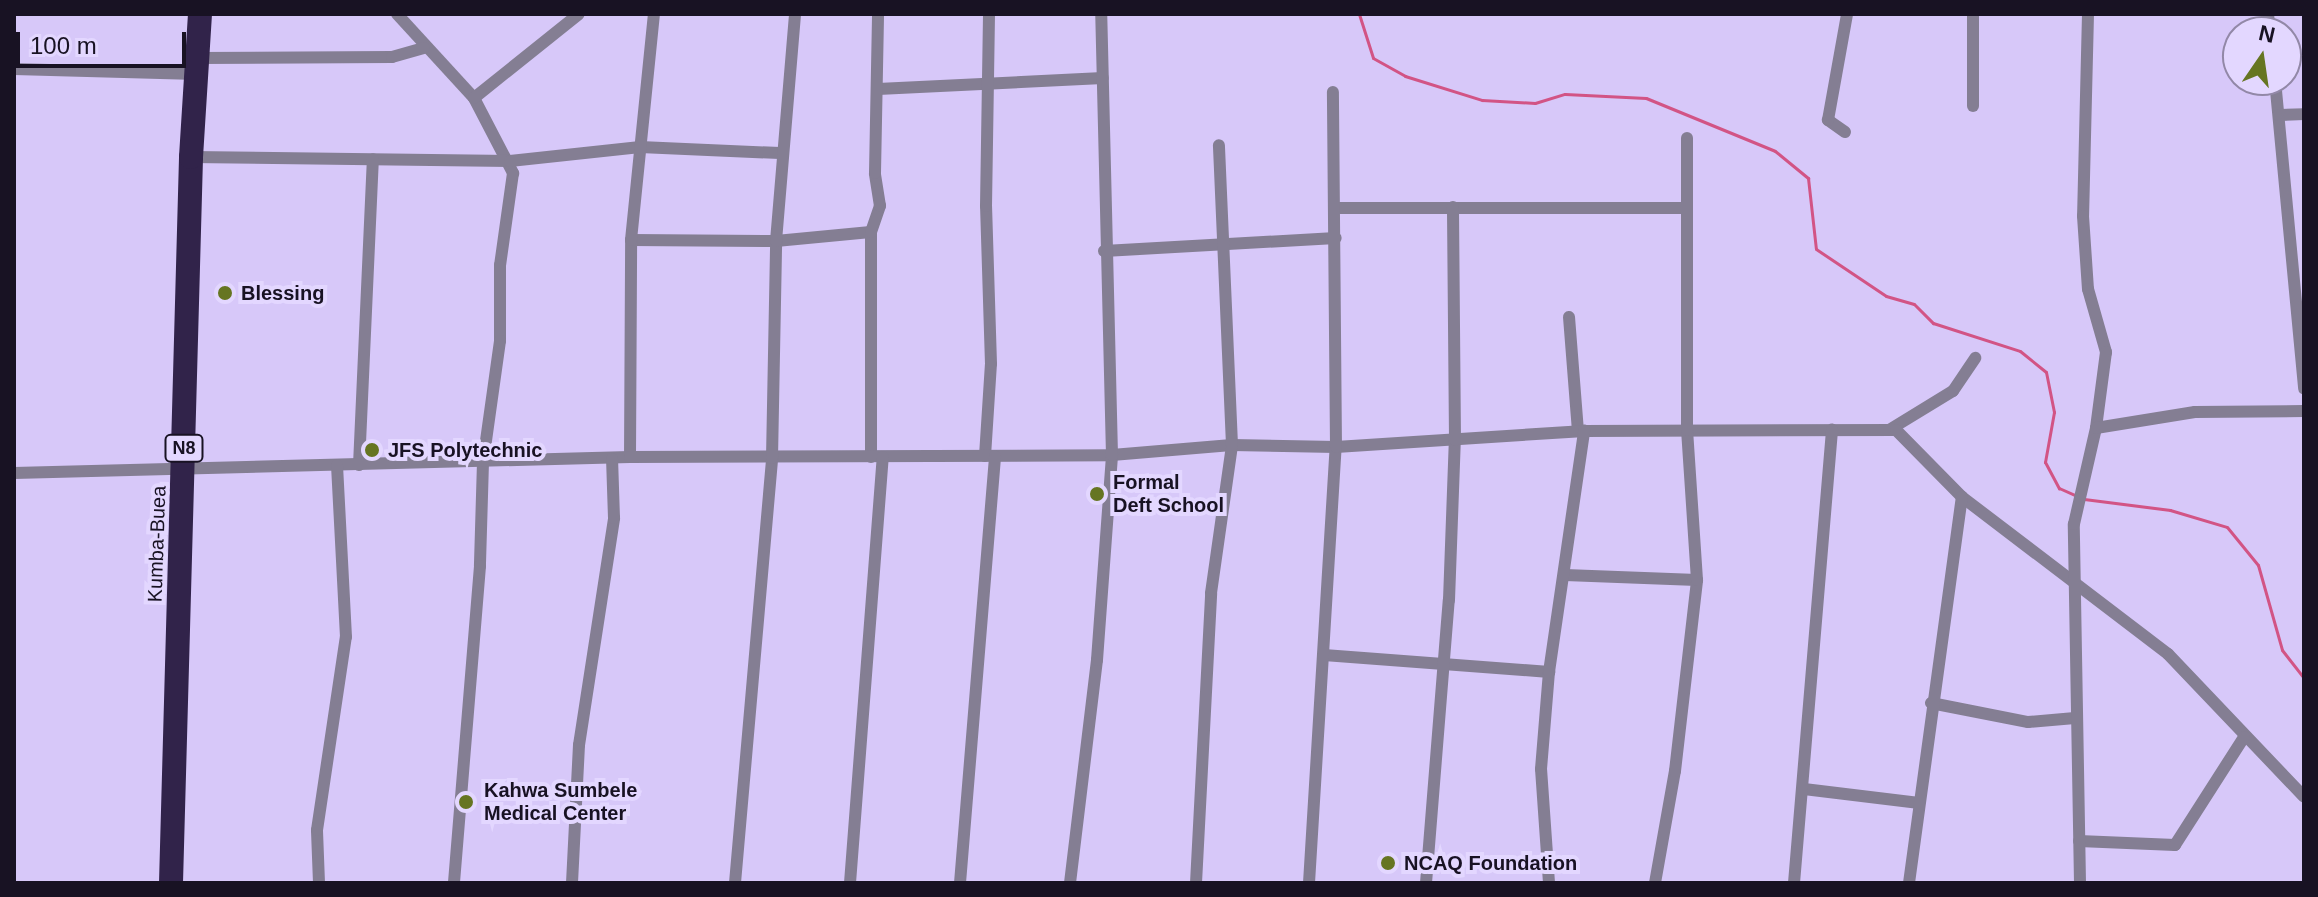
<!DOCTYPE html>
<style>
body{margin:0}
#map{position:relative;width:2318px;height:897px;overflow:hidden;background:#d7c8f9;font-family:Helvetica,sans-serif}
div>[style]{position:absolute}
.stream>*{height:3px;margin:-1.5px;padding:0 1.5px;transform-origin:1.5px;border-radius:1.5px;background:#d25485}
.street>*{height:12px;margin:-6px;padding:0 6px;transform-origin:6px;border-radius:6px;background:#847e93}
.highway>*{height:24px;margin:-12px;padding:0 12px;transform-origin:12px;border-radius:12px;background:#31234a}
.dots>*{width:22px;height:22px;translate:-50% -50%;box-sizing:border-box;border:4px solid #e3d7ff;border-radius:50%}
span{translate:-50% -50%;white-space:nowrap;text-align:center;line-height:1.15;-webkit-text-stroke:8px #e3d7ff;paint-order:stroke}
.shield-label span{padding:2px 6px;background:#e3d7ff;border:2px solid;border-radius:6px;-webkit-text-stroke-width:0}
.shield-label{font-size:18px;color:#181223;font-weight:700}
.poi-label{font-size:20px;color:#181223;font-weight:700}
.left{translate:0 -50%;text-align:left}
.street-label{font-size:20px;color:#181223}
.frame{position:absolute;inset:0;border:16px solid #181223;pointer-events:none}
.north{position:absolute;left:2222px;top:16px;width:80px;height:80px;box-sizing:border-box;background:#e3d7ff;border:2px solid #9288a7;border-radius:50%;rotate:13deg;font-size:22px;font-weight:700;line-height:32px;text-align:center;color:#181223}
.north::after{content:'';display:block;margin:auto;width:28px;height:36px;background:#667522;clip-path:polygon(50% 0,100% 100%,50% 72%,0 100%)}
.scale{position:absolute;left:16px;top:32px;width:170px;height:36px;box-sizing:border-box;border:4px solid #181223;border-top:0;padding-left:10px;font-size:24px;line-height:28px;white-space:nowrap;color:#181223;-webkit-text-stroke:6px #e3d7ff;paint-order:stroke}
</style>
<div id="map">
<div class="stream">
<i style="left:1359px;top:14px;width:46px;rotate:72.3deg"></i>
<i style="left:1373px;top:58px;width:37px;rotate:29deg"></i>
<i style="left:1405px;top:76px;width:81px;rotate:17.3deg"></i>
<i style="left:1482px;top:100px;width:53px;rotate:3.2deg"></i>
<i style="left:1535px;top:103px;width:31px;rotate:-17deg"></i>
<i style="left:1565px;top:94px;width:81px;rotate:2.8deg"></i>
<i style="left:1646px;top:98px;width:139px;rotate:22.3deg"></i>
<i style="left:1775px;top:151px;width:43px;rotate:39.3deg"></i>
<i style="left:1808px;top:178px;width:71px;rotate:83.6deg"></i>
<i style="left:1816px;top:249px;width:84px;rotate:33.9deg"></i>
<i style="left:1886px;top:296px;width:29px;rotate:16deg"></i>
<i style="left:1914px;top:304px;width:27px;rotate:45deg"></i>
<i style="left:1933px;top:323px;width:91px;rotate:17.8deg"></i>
<i style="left:2020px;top:351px;width:33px;rotate:39deg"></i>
<i style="left:2046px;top:372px;width:41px;rotate:78.7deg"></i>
<i style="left:2054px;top:412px;width:51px;rotate:100.2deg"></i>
<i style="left:2045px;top:462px;width:30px;rotate:62deg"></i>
<i style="left:2059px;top:488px;width:20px;rotate:24deg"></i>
<i style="left:2084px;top:499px;width:87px;rotate:7.3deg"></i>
<i style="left:2170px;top:510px;width:59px;rotate:16.6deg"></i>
<i style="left:2227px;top:527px;width:49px;rotate:50.8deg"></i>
<i style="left:2258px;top:565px;width:88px;rotate:74.2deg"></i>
<i style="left:2282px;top:650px;width:36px;rotate:52deg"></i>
</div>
<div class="street">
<i style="left:397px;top:14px;width:114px;rotate:47.5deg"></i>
<i style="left:474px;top:98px;width:85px;rotate:62.5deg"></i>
<i style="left:513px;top:173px;width:93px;rotate:98deg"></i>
<i style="left:500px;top:265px;width:76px;rotate:90deg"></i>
<i style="left:500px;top:341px;width:122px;rotate:98deg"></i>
<i style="left:483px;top:462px;width:104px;rotate:91.7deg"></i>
<i style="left:480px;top:566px;width:318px;rotate:94.7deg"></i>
<i style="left:1973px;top:14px;width:92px;rotate:90deg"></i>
<i style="left:2088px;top:14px;width:202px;rotate:91.4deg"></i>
<i style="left:2083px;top:216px;width:73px;rotate:86.1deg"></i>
<i style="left:2088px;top:289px;width:66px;rotate:74.1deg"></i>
<i style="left:2106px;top:352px;width:77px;rotate:97.5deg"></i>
<i style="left:2268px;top:14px;width:18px;rotate:84deg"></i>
<i style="left:198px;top:58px;width:194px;rotate:-0.3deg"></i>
<i style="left:392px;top:57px;width:33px;rotate:-16deg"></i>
<i style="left:14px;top:69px;width:183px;rotate:1.6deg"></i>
<i style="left:2275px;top:80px;width:310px;rotate:84.6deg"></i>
<i style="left:878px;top:89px;width:225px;rotate:-2.8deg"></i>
<i style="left:474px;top:98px;width:134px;rotate:-38.7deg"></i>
<i style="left:2279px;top:115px;width:25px;rotate:-2deg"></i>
<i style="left:1845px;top:132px;width:21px;rotate:-145deg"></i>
<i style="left:1828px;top:120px;width:108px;rotate:-79.8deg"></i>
<i style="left:191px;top:157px;width:319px;rotate:0.7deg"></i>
<i style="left:510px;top:161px;width:131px;rotate:-6.1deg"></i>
<i style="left:640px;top:147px;width:140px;rotate:2.5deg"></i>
<i style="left:1335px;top:208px;width:352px"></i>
<i style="left:631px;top:240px;width:145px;rotate:0.4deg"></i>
<i style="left:776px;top:241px;width:95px;rotate:-5.4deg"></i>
<i style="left:1104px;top:251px;width:232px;rotate:-3.2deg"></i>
<i style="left:1569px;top:317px;width:114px;rotate:85.5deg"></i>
<i style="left:1889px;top:430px;width:75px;rotate:-31.4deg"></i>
<i style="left:1953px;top:391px;width:40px;rotate:-56deg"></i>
<i style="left:985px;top:456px;width:92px;rotate:-86.3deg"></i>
<i style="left:991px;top:364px;width:158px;rotate:-91.8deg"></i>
<i style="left:986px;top:206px;width:192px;rotate:-89.1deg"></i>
<i style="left:630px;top:457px;width:217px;rotate:-89.7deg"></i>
<i style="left:631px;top:240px;width:227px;rotate:-84.2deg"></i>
<i style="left:871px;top:457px;width:225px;rotate:-90deg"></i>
<i style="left:871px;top:232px;width:28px;rotate:-71deg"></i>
<i style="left:880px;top:206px;width:33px;rotate:-99deg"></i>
<i style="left:875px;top:173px;width:159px;rotate:-88.9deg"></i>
<i style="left:359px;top:465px;width:306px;rotate:-87.4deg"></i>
<i style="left:14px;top:473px;width:616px;rotate:-1.49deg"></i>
<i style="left:630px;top:457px;width:482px;rotate:-0.2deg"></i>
<i style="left:1112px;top:455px;width:120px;rotate:-4.8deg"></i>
<i style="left:1232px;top:445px;width:104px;rotate:1.1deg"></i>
<i style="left:1336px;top:447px;width:249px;rotate:-3.7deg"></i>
<i style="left:1584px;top:431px;width:312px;rotate:-0.2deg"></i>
<i style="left:1896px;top:430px;width:94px;rotate:45.4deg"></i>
<i style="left:1962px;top:497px;width:259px;rotate:37.3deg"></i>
<i style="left:2168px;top:654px;width:197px;rotate:46.4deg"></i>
<i style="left:1565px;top:575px;width:132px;rotate:2.2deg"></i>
<i style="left:1324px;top:655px;width:226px;rotate:4.3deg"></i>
<i style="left:1931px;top:703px;width:99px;rotate:11.1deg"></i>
<i style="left:2028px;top:722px;width:47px;rotate:-4.9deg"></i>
<i style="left:1804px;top:789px;width:116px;rotate:6.9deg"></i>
<i style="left:2079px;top:841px;width:96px;rotate:2.4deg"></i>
<i style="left:2175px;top:845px;width:128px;rotate:-57.4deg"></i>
<i style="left:319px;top:883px;width:53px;rotate:-92.2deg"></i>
<i style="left:317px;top:830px;width:195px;rotate:-81.5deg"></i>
<i style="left:346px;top:637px;width:172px;rotate:-93deg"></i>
<i style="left:572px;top:883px;width:138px;rotate:-87.1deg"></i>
<i style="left:579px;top:745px;width:230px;rotate:-81.2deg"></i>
<i style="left:614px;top:518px;width:59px;rotate:-91.9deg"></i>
<i style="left:735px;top:883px;width:427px;rotate:-85deg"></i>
<i style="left:772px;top:458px;width:217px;rotate:-88.9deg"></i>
<i style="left:776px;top:241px;width:228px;rotate:-85.2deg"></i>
<i style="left:850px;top:883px;width:427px;rotate:-85.6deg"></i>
<i style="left:960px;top:883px;width:428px;rotate:-85.3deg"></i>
<i style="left:1070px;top:883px;width:225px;rotate:-83.1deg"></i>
<i style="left:1097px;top:660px;width:206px;rotate:-85.8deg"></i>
<i style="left:1112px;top:455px;width:441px;rotate:-91.4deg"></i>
<i style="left:1196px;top:883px;width:290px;rotate:-87deg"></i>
<i style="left:1211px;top:593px;width:149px;rotate:-81.9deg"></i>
<i style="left:1232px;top:445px;width:300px;rotate:-92.5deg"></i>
<i style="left:1309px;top:883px;width:437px;rotate:-86.5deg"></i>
<i style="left:1336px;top:447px;width:355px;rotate:-90.5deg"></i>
<i style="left:1426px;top:883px;width:284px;rotate:-85.4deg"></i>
<i style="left:1449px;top:600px;width:160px;rotate:-87.9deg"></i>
<i style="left:1455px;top:440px;width:233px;rotate:-90.5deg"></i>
<i style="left:1549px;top:883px;width:114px;rotate:-94deg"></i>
<i style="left:1541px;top:769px;width:97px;rotate:-85.3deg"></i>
<i style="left:1549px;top:672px;width:244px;rotate:-81.7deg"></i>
<i style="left:1655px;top:883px;width:114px;rotate:-79.9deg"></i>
<i style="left:1675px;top:771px;width:192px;rotate:-83.4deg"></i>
<i style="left:1697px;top:580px;width:150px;rotate:-93.8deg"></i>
<i style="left:1687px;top:430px;width:292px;rotate:-90deg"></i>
<i style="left:1794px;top:883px;width:455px;rotate:-85.2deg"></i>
<i style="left:1909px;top:883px;width:390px;rotate:-82.2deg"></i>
<i style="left:2080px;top:883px;width:359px;rotate:-91deg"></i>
<i style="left:2074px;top:524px;width:98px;rotate:-77.1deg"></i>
<i style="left:2096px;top:428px;width:100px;rotate:-9.2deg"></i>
<i style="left:2195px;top:412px;width:109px;rotate:-0.5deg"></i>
</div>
<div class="highway">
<i style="left:171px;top:883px;width:726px;rotate:-88.42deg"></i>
<i style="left:191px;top:157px;width:143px;rotate:-86.4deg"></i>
</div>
<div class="dots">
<i style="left:225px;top:293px;background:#667522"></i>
<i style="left:372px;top:450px;background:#667522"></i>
<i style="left:1097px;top:494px;background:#667522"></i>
<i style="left:466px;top:802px;background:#667522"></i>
<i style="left:1388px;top:863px;background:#667522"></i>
</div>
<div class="shield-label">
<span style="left:184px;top:448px">N8</span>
</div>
<div class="poi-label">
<span class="left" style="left:241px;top:293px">Blessing</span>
<span class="left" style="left:388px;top:450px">JFS Polytechnic</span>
<span class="left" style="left:1113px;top:494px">Formal<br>Deft School</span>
<span class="left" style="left:484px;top:802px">Kahwa Sumbele<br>Medical Center</span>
<span class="left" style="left:1404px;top:863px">NCAQ Foundation</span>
</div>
<div class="street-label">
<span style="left:157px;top:544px;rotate:-88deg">Kumba-Buea</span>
</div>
<div class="frame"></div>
<div class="north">N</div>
<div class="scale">100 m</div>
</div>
